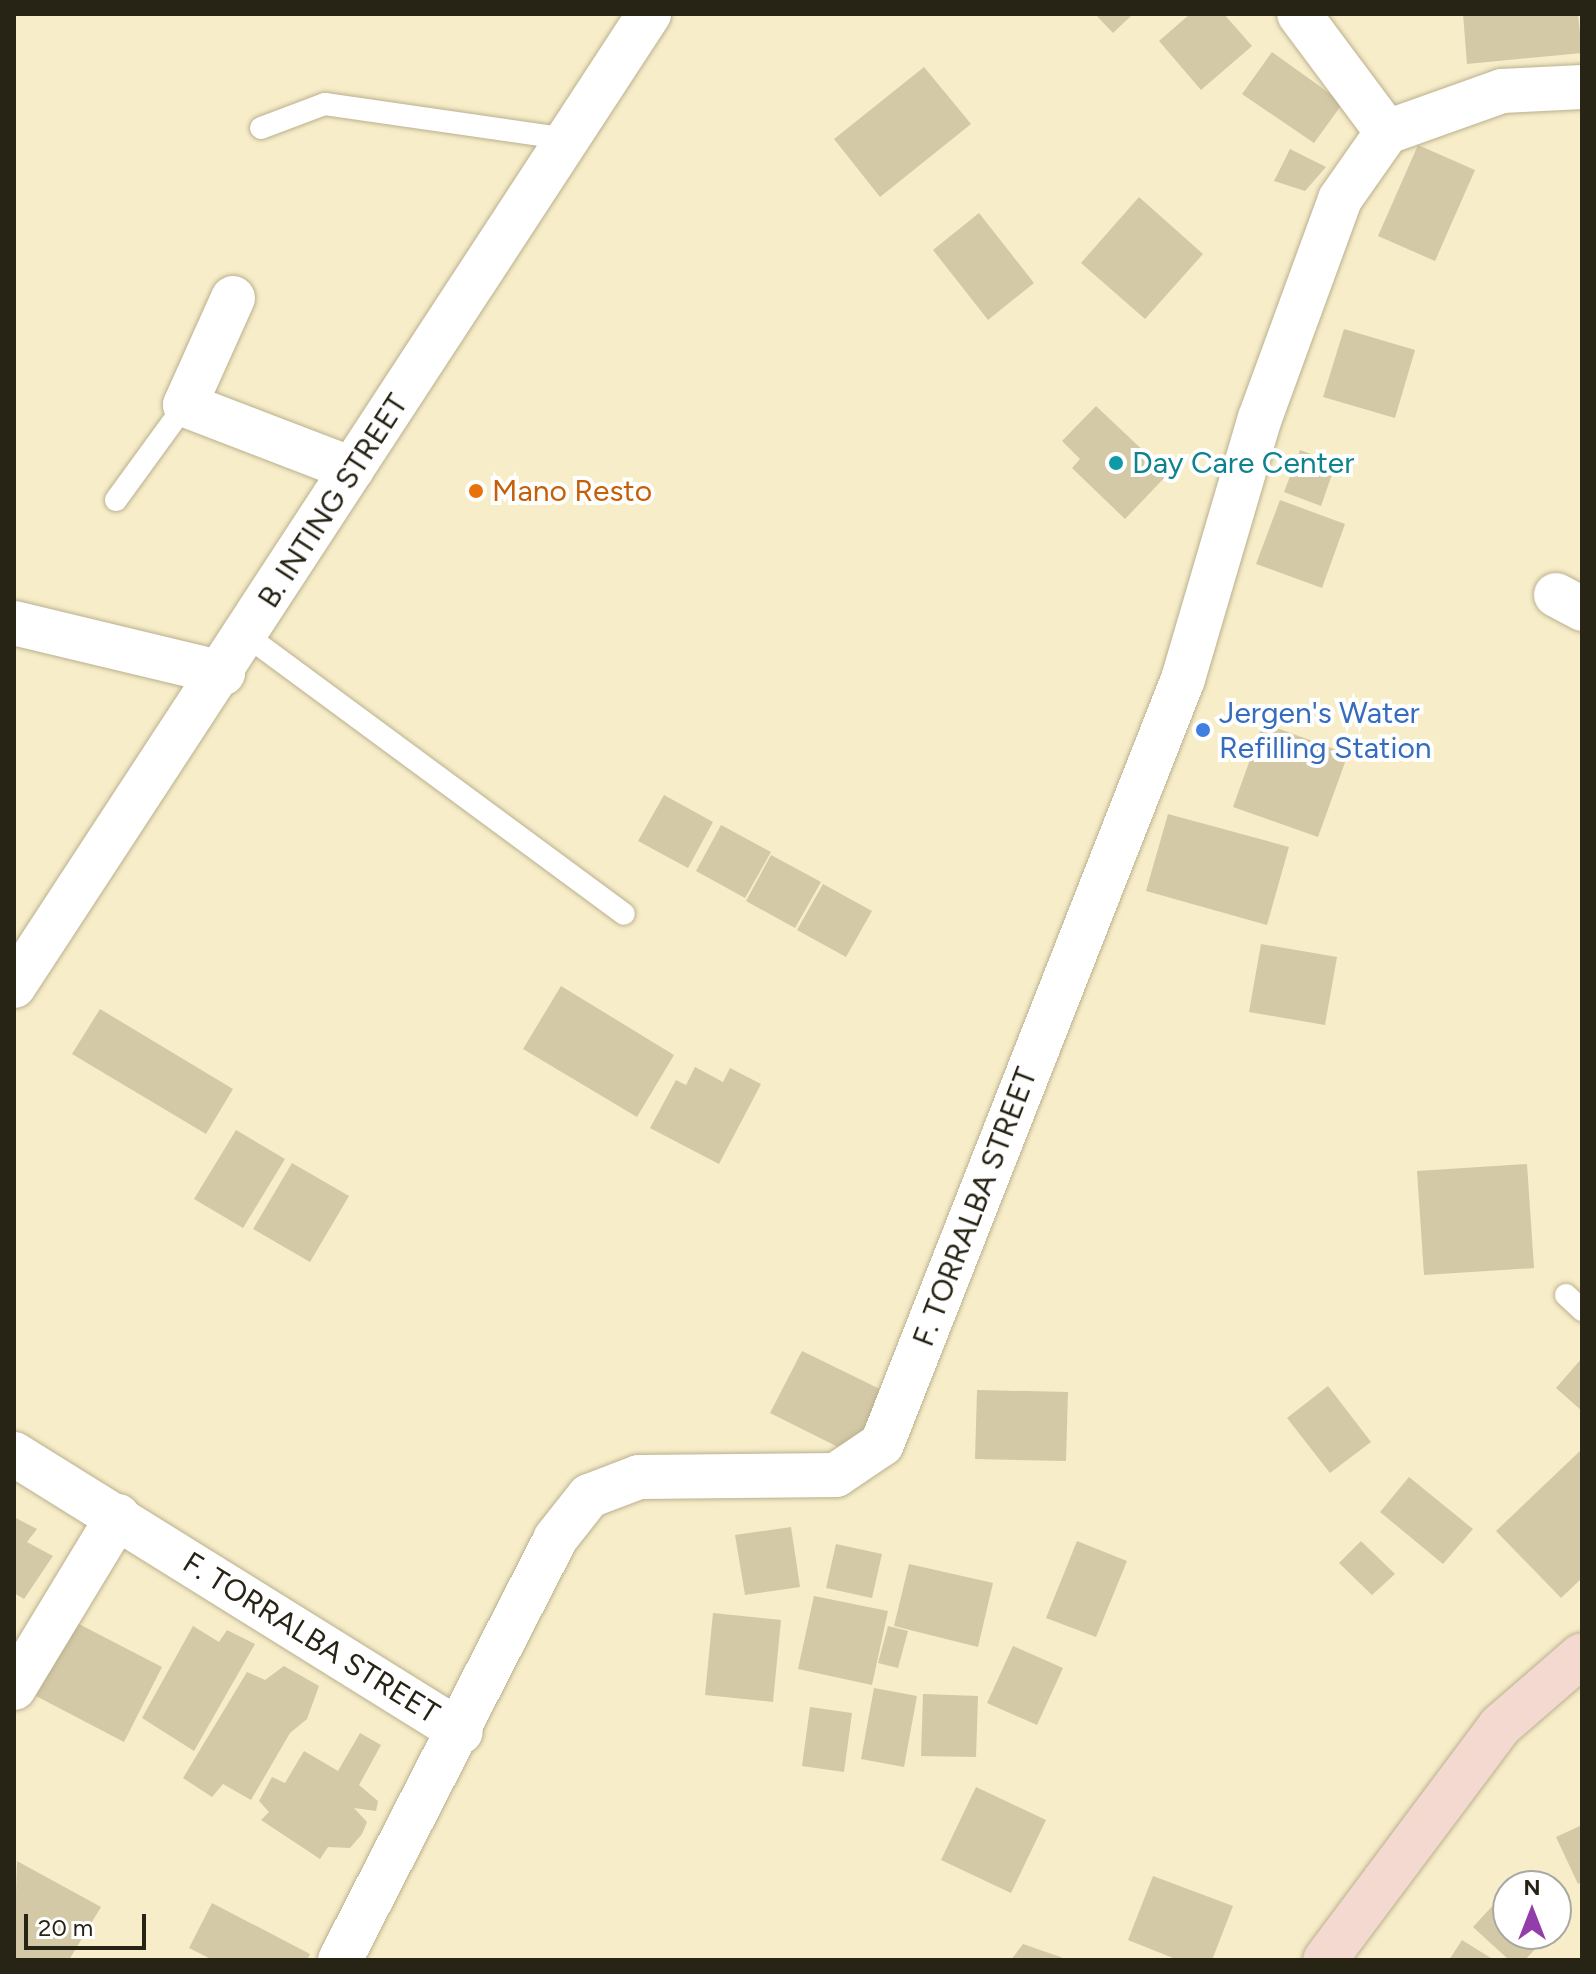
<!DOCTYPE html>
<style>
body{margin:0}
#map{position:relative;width:1596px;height:1974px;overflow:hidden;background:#f7edc9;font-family:Figtree,sans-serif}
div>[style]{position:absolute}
.building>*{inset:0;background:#d3c9a6}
.roads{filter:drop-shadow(0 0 2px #bab08e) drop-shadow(0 0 2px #bab08e)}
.service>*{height:22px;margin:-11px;padding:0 11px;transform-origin:11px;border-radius:11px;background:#fff}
.minor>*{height:44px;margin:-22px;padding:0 22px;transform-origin:22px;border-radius:22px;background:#fff}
.tertiary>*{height:44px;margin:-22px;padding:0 22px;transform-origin:22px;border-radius:22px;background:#fff}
.secondary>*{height:44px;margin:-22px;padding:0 22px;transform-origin:22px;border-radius:22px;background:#f3d9d0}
.dots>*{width:22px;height:22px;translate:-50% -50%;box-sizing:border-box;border:4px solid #fff;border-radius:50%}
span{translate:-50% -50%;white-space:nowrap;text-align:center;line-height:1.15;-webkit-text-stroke:8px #fff;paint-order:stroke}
.culture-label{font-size:30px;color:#0d838f}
.left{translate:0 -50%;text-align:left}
.food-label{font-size:30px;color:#c56008}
.street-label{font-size:30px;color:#272315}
.shop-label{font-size:30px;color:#366cbe}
.frame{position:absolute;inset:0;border:16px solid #272315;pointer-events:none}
.north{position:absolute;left:1492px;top:1870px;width:80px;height:80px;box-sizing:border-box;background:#fff;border:2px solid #a9a7a1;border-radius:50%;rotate:0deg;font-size:22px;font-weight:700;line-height:32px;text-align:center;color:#272315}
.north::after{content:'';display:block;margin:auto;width:28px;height:36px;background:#933daa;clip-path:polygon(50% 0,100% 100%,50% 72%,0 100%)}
.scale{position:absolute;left:24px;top:1914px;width:122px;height:36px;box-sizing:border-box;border:4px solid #272315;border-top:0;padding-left:10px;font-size:24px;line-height:28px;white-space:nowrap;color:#272315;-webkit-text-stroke:6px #fff;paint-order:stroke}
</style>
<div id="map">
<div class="building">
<i style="clip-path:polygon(1095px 14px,1133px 14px,1113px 33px)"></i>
<i style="clip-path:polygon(1190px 14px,1224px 14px,1252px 46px,1201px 90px,1159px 41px)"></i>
<i style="clip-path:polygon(1463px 14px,1578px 14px,1582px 53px,1467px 64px)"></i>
<i style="clip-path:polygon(1272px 52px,1343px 103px,1314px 143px,1242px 94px)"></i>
<i style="clip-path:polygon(924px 67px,971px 124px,880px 197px,834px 139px)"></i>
<i style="clip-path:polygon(1418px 145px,1475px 170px,1435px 261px,1378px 236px)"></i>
<i style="clip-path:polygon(1290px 149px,1326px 167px,1305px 191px,1274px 181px)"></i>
<i style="clip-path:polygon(1139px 197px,1203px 254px,1145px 319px,1081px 263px)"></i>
<i style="clip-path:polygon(979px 213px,1034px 283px,988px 320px,933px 250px)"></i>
<i style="clip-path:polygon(1344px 329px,1415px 350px,1395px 418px,1323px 397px)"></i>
<i style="clip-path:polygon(1096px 406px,1168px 474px,1125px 519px,1072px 468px,1080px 459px,1062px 441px)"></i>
<i style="clip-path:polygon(1300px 450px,1336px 463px,1321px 506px,1284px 492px)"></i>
<i style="clip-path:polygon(1280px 500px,1345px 524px,1322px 588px,1256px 564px)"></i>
<i style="clip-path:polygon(1263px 723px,1348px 754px,1318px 837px,1233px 807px)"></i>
<i style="clip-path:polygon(664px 795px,713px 822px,688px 868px,638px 841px)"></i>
<i style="clip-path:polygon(1168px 814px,1289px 847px,1267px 925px,1146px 891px)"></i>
<i style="clip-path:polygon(721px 825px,771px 852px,745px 898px,696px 871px)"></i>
<i style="clip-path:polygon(771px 855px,821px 882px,795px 928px,746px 901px)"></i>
<i style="clip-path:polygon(823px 884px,872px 911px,846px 957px,797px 930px)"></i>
<i style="clip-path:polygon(1261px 944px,1337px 957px,1325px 1025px,1249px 1012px)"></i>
<i style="clip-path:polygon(561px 986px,674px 1055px,637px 1117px,523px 1049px)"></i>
<i style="clip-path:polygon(100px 1009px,233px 1089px,206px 1134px,72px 1054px)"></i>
<i style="clip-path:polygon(695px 1067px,723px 1082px,730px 1068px,761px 1084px,719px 1164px,650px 1128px,676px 1080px,686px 1085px)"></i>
<i style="clip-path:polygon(236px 1130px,285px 1159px,243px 1228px,194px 1199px)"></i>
<i style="clip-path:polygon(292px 1163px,349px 1196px,310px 1262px,253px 1229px)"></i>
<i style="clip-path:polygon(1527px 1164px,1534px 1268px,1424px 1275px,1417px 1171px)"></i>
<i style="clip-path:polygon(802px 1351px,886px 1392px,854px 1455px,770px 1413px)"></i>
<i style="clip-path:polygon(1582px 1358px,1582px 1411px,1556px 1388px)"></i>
<i style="clip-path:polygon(1328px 1386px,1371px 1442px,1330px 1473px,1287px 1418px)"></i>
<i style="clip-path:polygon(977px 1390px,1068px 1392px,1066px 1461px,975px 1459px)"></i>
<i style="clip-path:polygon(1580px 1451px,1582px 1578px,1561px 1598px,1496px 1531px)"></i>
<i style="clip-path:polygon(1409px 1477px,1473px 1529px,1443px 1564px,1380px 1512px)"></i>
<i style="clip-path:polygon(14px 1517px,37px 1529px,27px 1542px,53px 1556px,24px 1599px,14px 1593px)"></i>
<i style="clip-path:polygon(791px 1527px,800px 1587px,745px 1595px,735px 1535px)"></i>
<i style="clip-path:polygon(1077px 1541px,1127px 1561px,1096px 1637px,1046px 1618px)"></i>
<i style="clip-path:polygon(1361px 1541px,1395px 1574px,1372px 1595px,1339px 1563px)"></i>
<i style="clip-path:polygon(836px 1544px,882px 1554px,872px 1598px,826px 1588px)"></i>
<i style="clip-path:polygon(909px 1564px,993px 1583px,978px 1647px,894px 1626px)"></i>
<i style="clip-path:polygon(814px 1596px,888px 1611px,872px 1685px,798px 1669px)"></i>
<i style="clip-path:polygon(713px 1613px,781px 1620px,773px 1702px,705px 1695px)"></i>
<i style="clip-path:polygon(75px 1622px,162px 1667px,124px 1742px,36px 1696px)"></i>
<i style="clip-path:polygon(193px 1626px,219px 1642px,227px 1630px,255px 1644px,194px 1751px,142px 1718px)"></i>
<i style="clip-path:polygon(888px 1626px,908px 1631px,898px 1668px,878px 1663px)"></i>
<i style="clip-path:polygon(1013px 1646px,1063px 1668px,1037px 1725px,987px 1703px)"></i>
<i style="clip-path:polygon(284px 1666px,319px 1686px,307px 1719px,290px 1733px,251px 1800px,223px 1784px,212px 1797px,183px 1778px,247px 1672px,265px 1680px)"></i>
<i style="clip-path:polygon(874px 1688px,917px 1696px,904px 1767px,861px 1759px)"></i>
<i style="clip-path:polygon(923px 1694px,978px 1696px,976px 1757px,921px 1756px)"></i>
<i style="clip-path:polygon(810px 1707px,852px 1713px,844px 1772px,802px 1766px)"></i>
<i style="clip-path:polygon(360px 1733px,381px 1745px,359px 1785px,378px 1801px,376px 1811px,354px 1808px,367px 1822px,362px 1834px,350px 1848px,328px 1847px,320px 1859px,261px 1820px,269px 1812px,259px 1801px,272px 1777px,285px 1783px,304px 1751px,338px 1771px)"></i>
<i style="clip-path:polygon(976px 1787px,1046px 1820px,1011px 1893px,941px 1860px)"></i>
<i style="clip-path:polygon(1582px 1825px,1582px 1882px,1578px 1884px,1556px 1837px)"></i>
<i style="clip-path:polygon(17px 1861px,101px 1907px,69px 1960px,14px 1960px)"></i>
<i style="clip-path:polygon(1153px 1876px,1233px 1906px,1212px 1960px,1178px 1960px,1128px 1940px)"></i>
<i style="clip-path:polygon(1508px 1889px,1508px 1934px,1549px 1934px,1525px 1960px,1509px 1960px,1473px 1927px)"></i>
<i style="clip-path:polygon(212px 1903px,310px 1954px,307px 1960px,213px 1960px,189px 1948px)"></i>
<i style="clip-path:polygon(1462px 1940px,1494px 1960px,1449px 1960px)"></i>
<i style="clip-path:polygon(1023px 1944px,1069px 1960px,1011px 1960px)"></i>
</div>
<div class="roads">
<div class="service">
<i style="left:261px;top:128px;width:68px;rotate:-20.6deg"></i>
<i style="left:325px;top:104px;width:246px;rotate:8.2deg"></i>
<i style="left:116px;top:500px;width:117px;rotate:-54deg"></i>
<i style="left:247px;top:636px;width:468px;rotate:36.4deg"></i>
<i style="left:1566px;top:1295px;width:22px;rotate:43deg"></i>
</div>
<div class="minor">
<i style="left:1299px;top:14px;width:147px;rotate:53.3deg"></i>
<i style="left:233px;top:298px;width:117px;rotate:114.2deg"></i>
<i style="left:185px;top:405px;width:179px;rotate:21deg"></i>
<i style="left:1556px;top:595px;width:30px;rotate:28deg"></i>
<i style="left:14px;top:623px;width:215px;rotate:13.5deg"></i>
<i style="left:14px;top:1454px;width:526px;rotate:31.88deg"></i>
<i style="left:14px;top:1688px;width:201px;rotate:-58.8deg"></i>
<i style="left:340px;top:1960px;width:473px;rotate:-62.9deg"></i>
<i style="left:555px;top:1539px;width:55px;rotate:-51.7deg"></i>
<i style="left:589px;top:1496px;width:53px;rotate:-20.8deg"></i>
<i style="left:639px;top:1477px;width:197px;rotate:-0.6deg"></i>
<i style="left:836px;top:1475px;width:55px;rotate:-34deg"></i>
<i style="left:882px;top:1444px;width:822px;rotate:-68.52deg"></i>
<i style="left:1183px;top:679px;width:272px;rotate:-73.6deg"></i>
<i style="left:1260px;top:418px;width:233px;rotate:-69.9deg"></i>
<i style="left:1340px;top:199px;width:82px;rotate:-55deg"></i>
<i style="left:1387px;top:132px;width:122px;rotate:-19.6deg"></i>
<i style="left:1502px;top:91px;width:80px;rotate:-2.9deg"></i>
</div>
<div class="tertiary">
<i style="left:14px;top:986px;width:1161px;rotate:-56.84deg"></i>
</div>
<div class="secondary">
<i style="left:1325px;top:1960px;width:292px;rotate:-53.2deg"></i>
<i style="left:1500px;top:1726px;width:108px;rotate:-40.9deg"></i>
</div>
</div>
<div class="dots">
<i style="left:1116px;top:463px;background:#0f9aa8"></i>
<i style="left:476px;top:491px;background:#e8710a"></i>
<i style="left:1203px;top:730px;background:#3f7fe0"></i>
</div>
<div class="culture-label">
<span class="left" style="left:1132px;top:463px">Day Care Center</span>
</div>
<div class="food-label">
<span class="left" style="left:492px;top:491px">Mano Resto</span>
</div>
<div class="street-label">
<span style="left:333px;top:501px;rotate:-57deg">B. INTING STREET</span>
<span style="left:975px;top:1207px;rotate:-69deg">F. TORRALBA STREET</span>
<span style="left:311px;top:1638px;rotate:32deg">F. TORRALBA STREET</span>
</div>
<div class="shop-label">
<span class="left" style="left:1219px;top:730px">Jergen's Water<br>Refilling Station</span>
</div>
<div class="frame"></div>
<div class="north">N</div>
<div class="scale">20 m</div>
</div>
